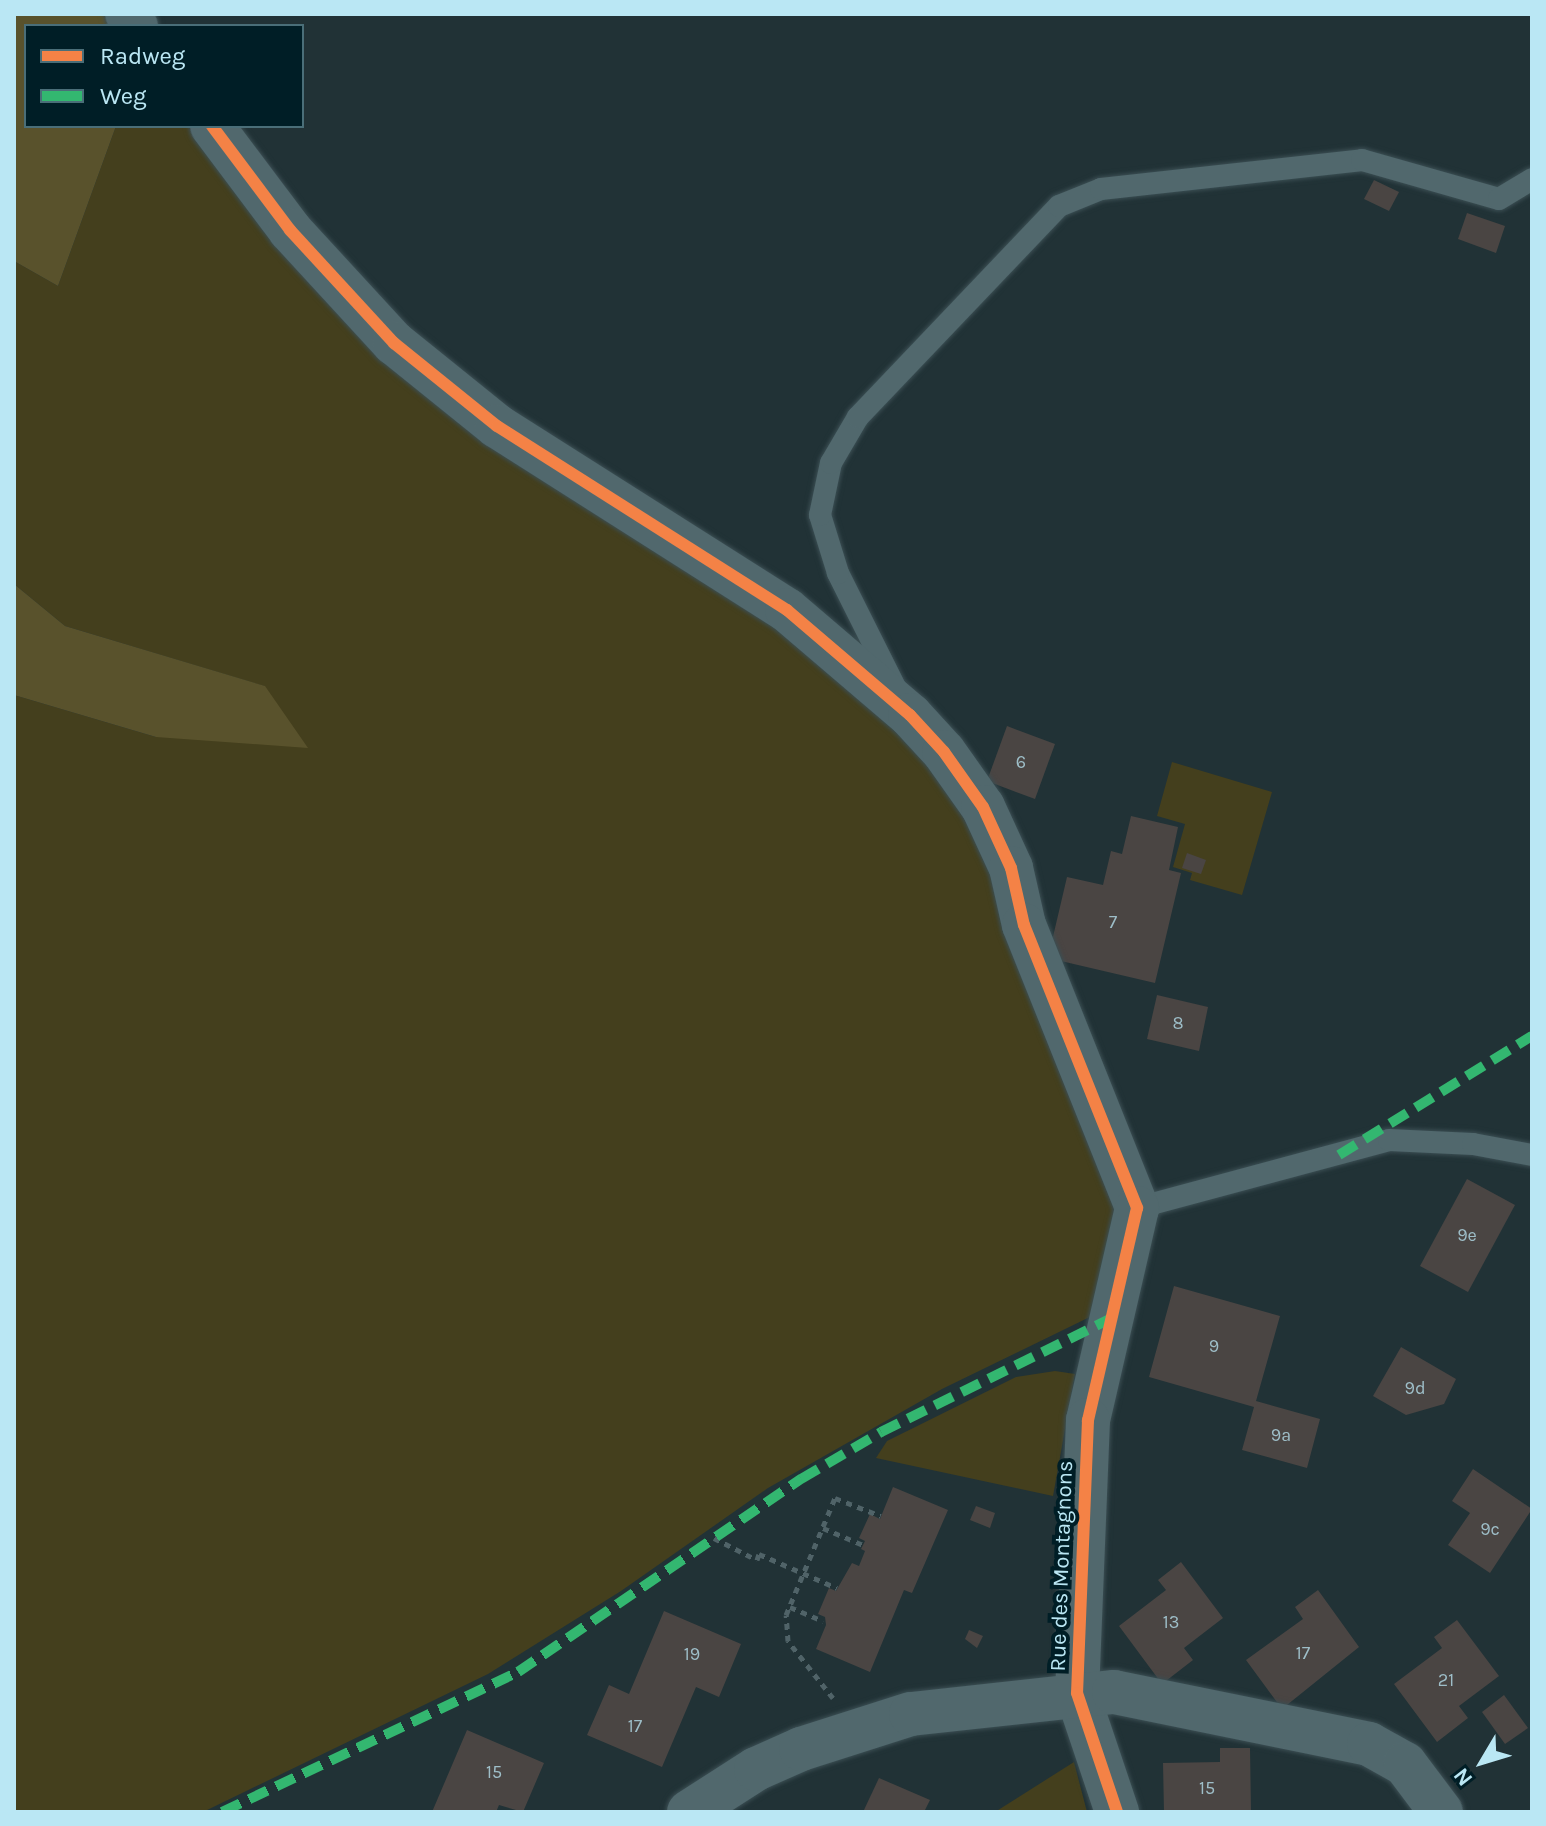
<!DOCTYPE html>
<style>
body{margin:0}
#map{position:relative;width:1546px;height:1826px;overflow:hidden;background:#213236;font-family:Karla,sans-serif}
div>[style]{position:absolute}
.green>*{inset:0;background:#443f1d}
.forest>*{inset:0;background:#59522c}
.building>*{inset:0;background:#4a4543}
.path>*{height:5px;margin-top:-2.5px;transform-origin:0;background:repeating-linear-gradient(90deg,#506368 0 6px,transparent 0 12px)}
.roads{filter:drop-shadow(0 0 2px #3b4e53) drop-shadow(0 0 2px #3b4e53)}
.service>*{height:22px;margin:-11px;padding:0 11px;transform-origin:11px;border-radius:11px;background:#51686d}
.minor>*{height:44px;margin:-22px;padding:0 22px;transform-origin:22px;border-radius:22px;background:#51686d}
.quiet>*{height:10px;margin-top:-5px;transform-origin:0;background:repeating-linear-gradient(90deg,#33b770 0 20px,transparent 0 30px)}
.cycleway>*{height:12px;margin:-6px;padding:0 6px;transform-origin:6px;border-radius:6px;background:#f48246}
span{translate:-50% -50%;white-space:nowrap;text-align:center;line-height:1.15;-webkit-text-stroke:8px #001e26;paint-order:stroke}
.number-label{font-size:18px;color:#9ebec8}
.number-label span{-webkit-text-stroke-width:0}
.street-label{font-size:22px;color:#bae7f4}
.frame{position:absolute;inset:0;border:16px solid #bae7f4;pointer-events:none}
.legend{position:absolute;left:24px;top:24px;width:280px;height:104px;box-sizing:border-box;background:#001e26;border:2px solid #4a6e78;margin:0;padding:10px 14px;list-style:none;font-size:24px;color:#bae7f4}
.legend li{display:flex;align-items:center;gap:16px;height:40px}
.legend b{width:40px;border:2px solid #4a6e78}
.north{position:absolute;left:1442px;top:1722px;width:80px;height:80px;-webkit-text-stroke:6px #001e26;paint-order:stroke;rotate:232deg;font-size:22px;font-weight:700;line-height:32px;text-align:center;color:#bae7f4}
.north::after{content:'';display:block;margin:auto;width:28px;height:36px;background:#bae7f4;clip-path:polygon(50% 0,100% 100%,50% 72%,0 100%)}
</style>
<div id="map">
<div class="green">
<i style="clip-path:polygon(116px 126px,203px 126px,332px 294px,759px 601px,916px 739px,976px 827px,1114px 1189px,1120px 1237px,1098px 1313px,942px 1389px,768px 1488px,621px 1591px,488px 1674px,203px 1812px,14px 1812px,14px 695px,156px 737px,264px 686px,65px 626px,14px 584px,14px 261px,58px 286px)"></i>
<i style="clip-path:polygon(1172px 762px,1272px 792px,1242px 895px,1190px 880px,1192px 873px,1173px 867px,1185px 824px,1157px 816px)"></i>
<i style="clip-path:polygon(1055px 1371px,1075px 1374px,1053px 1496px,876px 1458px,887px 1441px,1016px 1377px)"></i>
<i style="clip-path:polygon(1074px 1762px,1087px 1812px,995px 1812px)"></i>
</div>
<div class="forest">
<i style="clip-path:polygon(14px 14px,108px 14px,119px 26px,26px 26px,26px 126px,116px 126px,58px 286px,14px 261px)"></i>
<i style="clip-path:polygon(14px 584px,65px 626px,265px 686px,308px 748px,156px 737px,14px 695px)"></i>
</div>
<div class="building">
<i style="clip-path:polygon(1374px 180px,1399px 192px,1389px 211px,1364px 199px)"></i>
<i style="clip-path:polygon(1467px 213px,1505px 226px,1496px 253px,1458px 239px)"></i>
<i style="clip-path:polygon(1007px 726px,1055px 744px,1035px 799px,987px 781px)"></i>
<i style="clip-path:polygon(1131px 816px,1178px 827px,1169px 870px,1181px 873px,1155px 983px,1048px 958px,1067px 877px,1103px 885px,1111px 851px,1122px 854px)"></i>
<i style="clip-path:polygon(1187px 853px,1206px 860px,1201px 874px,1182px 868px)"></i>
<i style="clip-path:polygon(1157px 995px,1208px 1007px,1199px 1051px,1147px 1039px)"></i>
<i style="clip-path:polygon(1467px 1179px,1515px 1205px,1468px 1292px,1420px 1266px)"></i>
<i style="clip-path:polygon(1174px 1286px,1280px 1316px,1256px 1401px,1320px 1419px,1307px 1468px,1242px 1450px,1254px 1407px,1149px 1377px)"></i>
<i style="clip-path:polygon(1401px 1347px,1456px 1379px,1444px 1404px,1406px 1415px,1373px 1396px)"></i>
<i style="clip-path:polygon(1473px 1469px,1532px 1509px,1490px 1573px,1448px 1545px,1470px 1513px,1452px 1501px)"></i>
<i style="clip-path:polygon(893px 1487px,948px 1510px,912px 1593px,904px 1590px,870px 1672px,816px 1649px,826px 1625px,825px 1617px,818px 1614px,829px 1588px,836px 1591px,852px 1563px,859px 1566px,865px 1551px,861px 1549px,865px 1541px,859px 1538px,870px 1514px,880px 1519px)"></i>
<i style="clip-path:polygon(976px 1506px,995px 1513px,990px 1528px,970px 1520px)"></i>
<i style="clip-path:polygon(1181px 1562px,1223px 1618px,1184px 1648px,1193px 1660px,1162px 1684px,1119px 1626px,1166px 1590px,1158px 1580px)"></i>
<i style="clip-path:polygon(1318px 1590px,1359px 1647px,1282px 1709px,1246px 1660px,1303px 1619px,1295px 1607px)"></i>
<i style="clip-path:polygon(664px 1611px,741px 1644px,719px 1697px,696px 1687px,662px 1767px,587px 1735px,609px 1685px,629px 1694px)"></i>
<i style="clip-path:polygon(1457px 1620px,1499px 1676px,1459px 1706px,1468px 1718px,1437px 1742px,1394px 1684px,1442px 1648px,1434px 1637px)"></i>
<i style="clip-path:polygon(969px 1630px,983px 1636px,977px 1648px,965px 1639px)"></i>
<i style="clip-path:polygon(1504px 1695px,1528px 1728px,1505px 1744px,1482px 1712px)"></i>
<i style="clip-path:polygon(467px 1730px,544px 1763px,523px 1812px,499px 1805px,496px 1812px,432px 1812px)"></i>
<i style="clip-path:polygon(1220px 1748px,1250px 1748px,1251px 1812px,1164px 1812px,1163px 1763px,1220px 1762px)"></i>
<i style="clip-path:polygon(879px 1778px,930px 1800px,924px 1812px,863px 1812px)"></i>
</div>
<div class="path">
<i style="left:823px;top:1528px;width:43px;rotate:23deg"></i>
<i style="left:714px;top:1538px;width:48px;rotate:27.1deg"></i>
<i style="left:757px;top:1560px;width:6px;rotate:-72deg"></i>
<i style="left:759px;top:1554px;width:85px;rotate:23.6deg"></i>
<i style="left:790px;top:1607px;width:36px;rotate:23deg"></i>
<i style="left:833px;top:1698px;width:73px;rotate:-128.3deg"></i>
<i style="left:788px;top:1641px;width:26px;rotate:-94deg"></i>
<i style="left:786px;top:1615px;width:127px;rotate:-67.3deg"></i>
<i style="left:835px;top:1498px;width:49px;rotate:21.4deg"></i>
</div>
<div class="roads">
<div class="service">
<i style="left:896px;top:689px;width:130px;rotate:-116.6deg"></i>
<i style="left:838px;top:573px;width:61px;rotate:-107.2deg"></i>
<i style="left:820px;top:515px;width:53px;rotate:-78.1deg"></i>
<i style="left:831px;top:463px;width:53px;rotate:-59.6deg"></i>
<i style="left:858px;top:417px;width:291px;rotate:-46.4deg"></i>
<i style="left:1059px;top:206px;width:45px;rotate:-22deg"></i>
<i style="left:1101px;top:189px;width:263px;rotate:-6.3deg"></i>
<i style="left:1362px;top:160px;width:142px;rotate:15.9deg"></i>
<i style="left:1499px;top:199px;width:39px;rotate:-31deg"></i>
<i style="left:1137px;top:1208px;width:261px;rotate:-15.1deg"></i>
<i style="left:1389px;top:1140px;width:84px;rotate:2.7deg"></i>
<i style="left:1473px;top:1144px;width:60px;rotate:10.6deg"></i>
</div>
<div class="minor">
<i style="left:127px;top:14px;width:15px;rotate:53deg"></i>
<i style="left:212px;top:126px;width:130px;rotate:53.1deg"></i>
<i style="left:290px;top:230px;width:154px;rotate:47.4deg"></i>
<i style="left:394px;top:343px;width:132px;rotate:38.9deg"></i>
<i style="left:497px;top:426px;width:343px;rotate:32.4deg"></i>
<i style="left:787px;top:610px;width:162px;rotate:40.5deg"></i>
<i style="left:910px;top:715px;width:50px;rotate:47.4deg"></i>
<i style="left:944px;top:752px;width:67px;rotate:54.7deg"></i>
<i style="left:983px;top:807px;width:67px;rotate:65.3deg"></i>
<i style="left:1011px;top:868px;width:58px;rotate:77.2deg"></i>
<i style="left:1024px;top:925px;width:305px;rotate:68.2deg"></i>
<i style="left:1137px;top:1208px;width:218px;rotate:103deg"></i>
<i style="left:1088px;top:1420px;width:273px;rotate:92.3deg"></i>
<i style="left:1077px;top:1693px;width:126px;rotate:71.4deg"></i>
<i style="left:689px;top:1812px;width:80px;rotate:-32.7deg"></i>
<i style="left:756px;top:1769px;width:49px;rotate:-24deg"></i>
<i style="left:801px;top:1749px;width:115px;rotate:-17.7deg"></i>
<i style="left:911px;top:1714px;width:204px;rotate:-6.2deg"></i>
<i style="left:1114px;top:1692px;width:260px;rotate:11.5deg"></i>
<i style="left:1369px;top:1744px;width:41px;rotate:29.1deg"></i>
<i style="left:1405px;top:1764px;width:60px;rotate:53.1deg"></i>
</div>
</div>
<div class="quiet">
<i style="left:1339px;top:1155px;width:227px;rotate:-31.7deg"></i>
<i style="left:222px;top:1812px;width:327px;rotate:-25.3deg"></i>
<i style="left:518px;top:1672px;width:343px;rotate:-34.3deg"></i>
<i style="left:801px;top:1479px;width:93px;rotate:-30.4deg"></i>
<i style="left:881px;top:1432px;width:258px;rotate:-26.3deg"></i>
</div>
<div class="cycleway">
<i style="left:212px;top:126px;width:130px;rotate:53.1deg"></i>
<i style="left:290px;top:230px;width:154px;rotate:47.4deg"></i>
<i style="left:394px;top:343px;width:132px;rotate:38.9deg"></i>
<i style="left:497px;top:426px;width:343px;rotate:32.4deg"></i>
<i style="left:787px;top:610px;width:162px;rotate:40.5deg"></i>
<i style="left:910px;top:715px;width:50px;rotate:47.4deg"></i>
<i style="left:944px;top:752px;width:67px;rotate:54.7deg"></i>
<i style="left:983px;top:807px;width:67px;rotate:65.3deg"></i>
<i style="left:1011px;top:868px;width:58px;rotate:77.2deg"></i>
<i style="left:1024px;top:925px;width:305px;rotate:68.2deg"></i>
<i style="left:1137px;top:1208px;width:218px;rotate:103deg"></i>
<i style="left:1088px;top:1420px;width:273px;rotate:92.3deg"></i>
<i style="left:1077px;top:1693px;width:126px;rotate:71.4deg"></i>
</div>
<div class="number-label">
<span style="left:1021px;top:762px">6</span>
<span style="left:1113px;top:922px">7</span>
<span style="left:1178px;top:1023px">8</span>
<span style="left:1467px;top:1235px">9e</span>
<span style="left:1214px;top:1346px">9</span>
<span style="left:1415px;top:1388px">9d</span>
<span style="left:1281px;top:1435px">9a</span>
<span style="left:1490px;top:1529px">9c</span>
<span style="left:1171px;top:1622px">13</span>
<span style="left:1303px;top:1653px">17</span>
<span style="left:692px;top:1654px">19</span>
<span style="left:1446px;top:1680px">21</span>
<span style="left:635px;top:1726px">17</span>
<span style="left:494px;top:1772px">15</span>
<span style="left:1207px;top:1788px">15</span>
</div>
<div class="street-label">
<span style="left:1062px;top:1566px;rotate:-88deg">Rue des Montagnons</span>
</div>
<div class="frame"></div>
<ul class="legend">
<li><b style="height:10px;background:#f48246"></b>Radweg</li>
<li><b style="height:10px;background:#33b770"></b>Weg</li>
</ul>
<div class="north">N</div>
</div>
